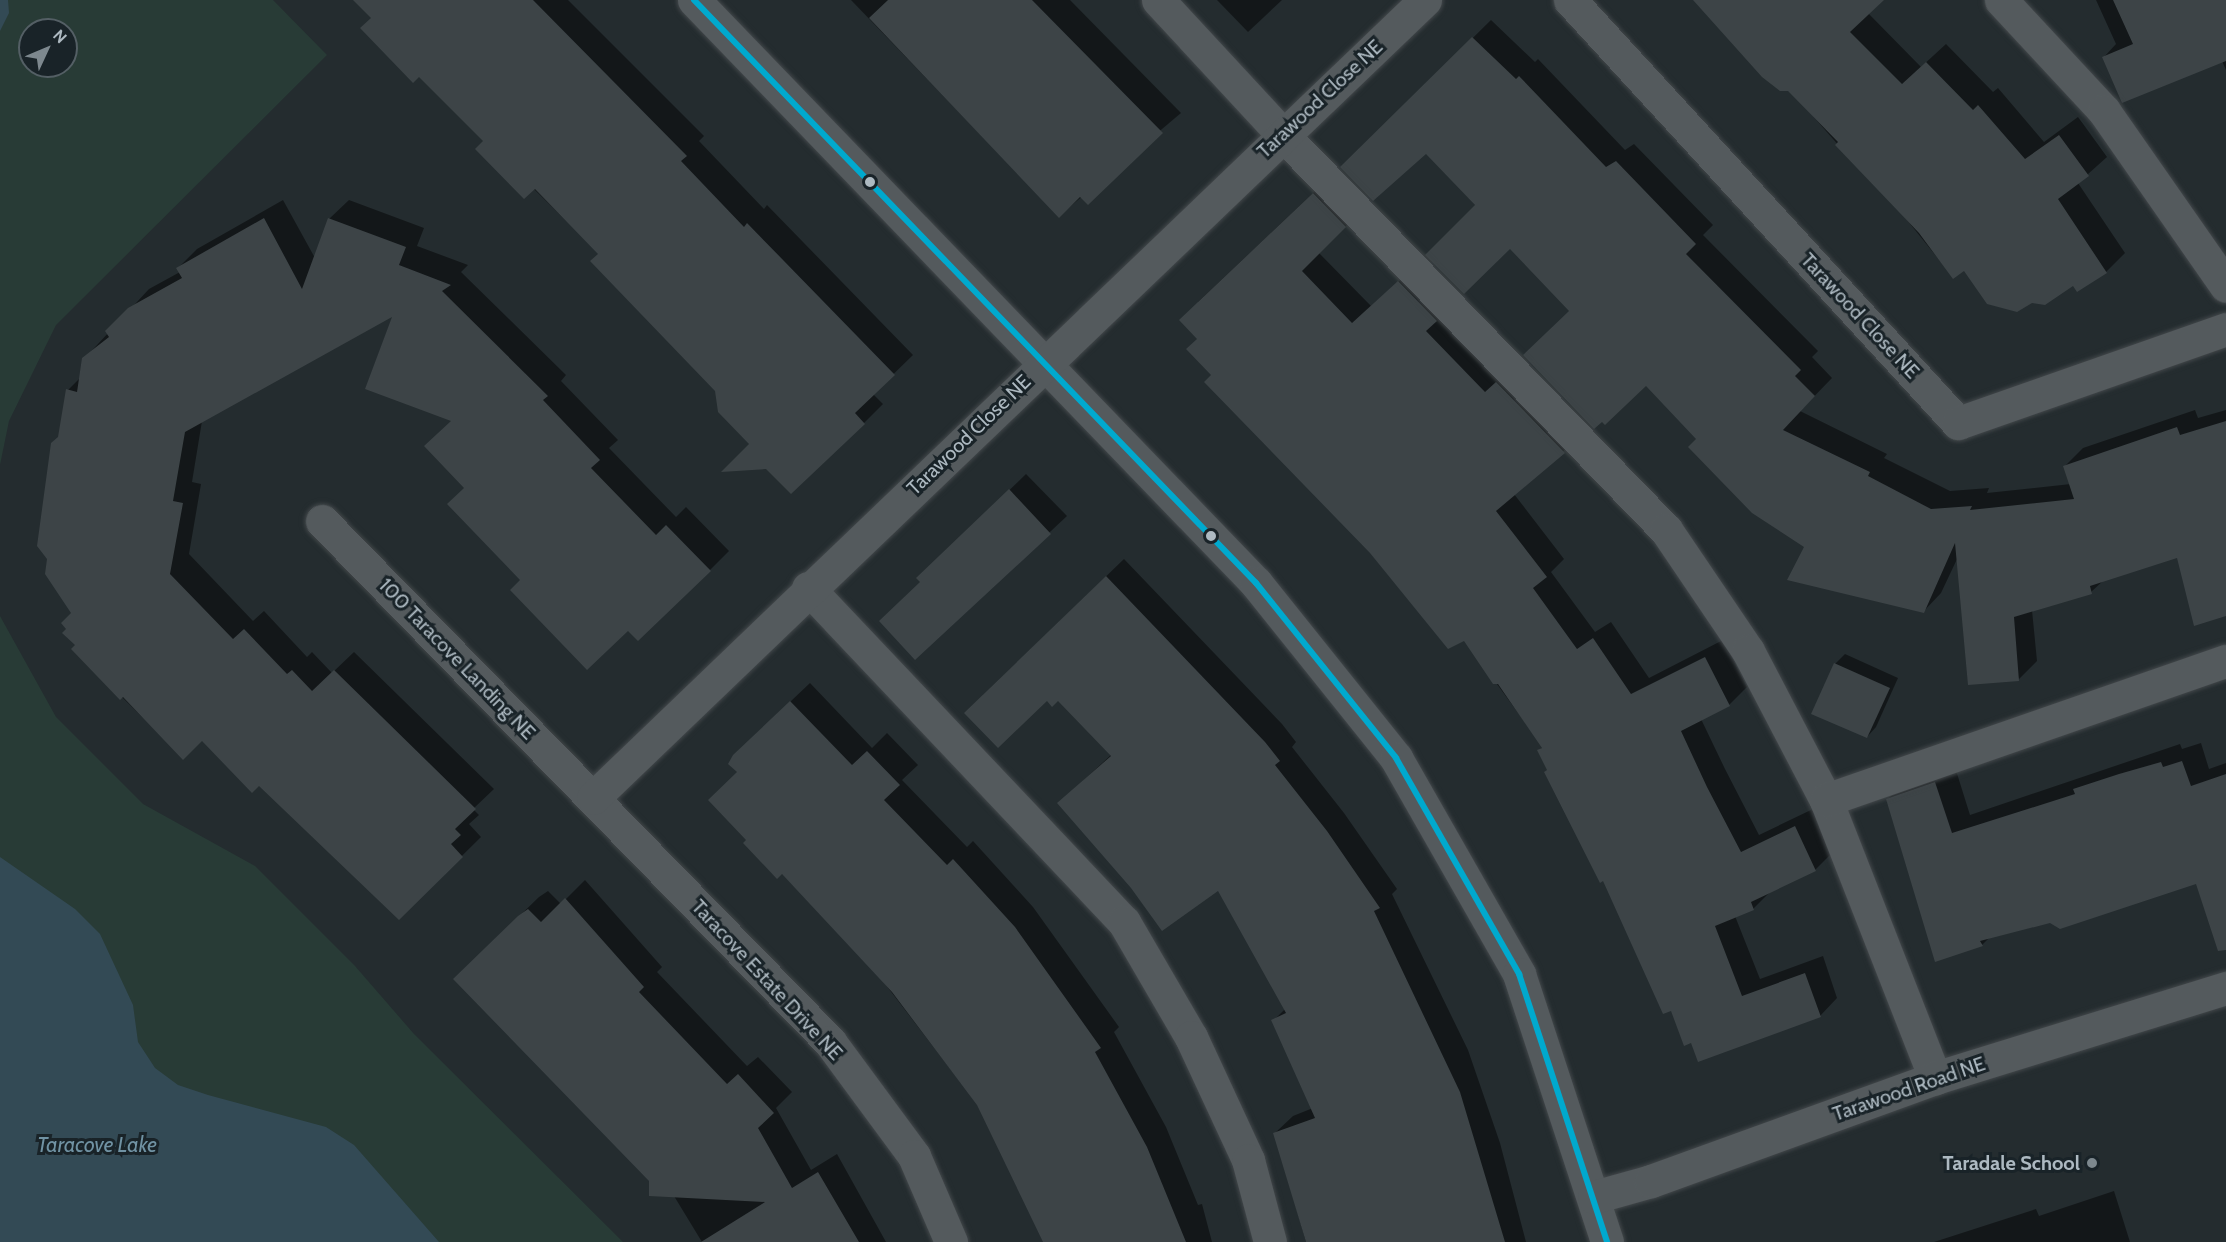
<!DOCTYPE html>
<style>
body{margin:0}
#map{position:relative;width:2226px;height:1242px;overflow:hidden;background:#242c2f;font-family:Cabin,sans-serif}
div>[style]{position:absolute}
.green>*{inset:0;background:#283b36}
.water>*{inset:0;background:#334a55}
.shadow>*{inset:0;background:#0007}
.building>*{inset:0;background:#3d4447}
.roads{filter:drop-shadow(0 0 2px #42474a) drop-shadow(0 0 2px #42474a)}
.minor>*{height:33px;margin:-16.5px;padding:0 16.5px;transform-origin:16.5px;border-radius:16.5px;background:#545a5d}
.bus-1>*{height:6px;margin:-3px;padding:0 3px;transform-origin:3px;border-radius:3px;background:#00a9ce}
.dots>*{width:16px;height:16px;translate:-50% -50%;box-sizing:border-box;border:3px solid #192328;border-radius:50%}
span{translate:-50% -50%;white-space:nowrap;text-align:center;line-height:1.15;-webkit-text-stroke:6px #192328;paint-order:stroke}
.street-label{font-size:20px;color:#adb9c1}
.poi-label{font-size:20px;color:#adb9c1;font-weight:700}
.right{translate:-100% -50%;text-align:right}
.water-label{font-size:21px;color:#7092a3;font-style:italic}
.north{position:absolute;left:18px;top:18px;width:60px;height:60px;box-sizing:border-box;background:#192328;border:2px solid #545f65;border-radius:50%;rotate:46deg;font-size:16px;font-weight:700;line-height:24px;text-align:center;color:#adb9c1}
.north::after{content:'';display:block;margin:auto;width:21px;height:27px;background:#7d888e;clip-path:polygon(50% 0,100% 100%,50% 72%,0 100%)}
</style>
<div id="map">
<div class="green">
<i style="clip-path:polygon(evenodd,0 0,273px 0,327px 55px,56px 325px,9px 421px,0 465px,0 0,30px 30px,66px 30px,66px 66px,30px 66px,30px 30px)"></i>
<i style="clip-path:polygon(0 616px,56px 717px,143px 804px,255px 866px,355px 966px,414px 1034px,623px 1242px,0 1242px)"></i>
</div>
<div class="water">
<i style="clip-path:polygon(0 0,8px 0,9px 13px,0 31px)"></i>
<i style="clip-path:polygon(0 857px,75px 909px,100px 934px,133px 1005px,138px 1042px,155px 1068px,178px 1085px,208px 1095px,326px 1127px,354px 1145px,439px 1242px,0 1242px)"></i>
</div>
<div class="shadow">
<i style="clip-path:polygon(356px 0,568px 0,704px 136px,699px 141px,764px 209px,767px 205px,913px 355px,873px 394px,883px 404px,864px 423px,751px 444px,717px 390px,600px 254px,485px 141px)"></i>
<i style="clip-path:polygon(851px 0,1070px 0,1181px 113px,1059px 216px)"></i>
<i style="clip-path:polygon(1217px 0,1282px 0,1248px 32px)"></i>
<i style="clip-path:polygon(1694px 0,1881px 0,1868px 13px,1921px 67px,1946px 44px,1993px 92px,1998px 88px,2044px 142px,2078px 117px,2107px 157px,2078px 183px,2125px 253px,2106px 272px,2032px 301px,1965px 269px,1953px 277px,1873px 178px,1870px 181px,1789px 89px,1763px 76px)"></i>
<i style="clip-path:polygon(2096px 0,2226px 0,2226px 70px,2222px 61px,2104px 57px,2116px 44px)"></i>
<i style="clip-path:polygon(1491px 20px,1535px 62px,1538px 59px,1625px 150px,1634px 144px,1713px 225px,1703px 235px,1818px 351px,1812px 357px,1832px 378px,1800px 411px,1887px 454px,1884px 458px,1950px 491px,1989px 488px,1987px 493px,2071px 484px,2065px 466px,2083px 448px,2195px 410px,2198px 418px,2226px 410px,2226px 614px,2178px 556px,2104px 580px,2091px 592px,2032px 610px,2037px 661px,2019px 679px,1958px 557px,1941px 593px,1923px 612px,1806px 546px,1571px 310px,1427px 152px,1342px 167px)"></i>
<i style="clip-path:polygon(1331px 176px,1363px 209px,1319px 253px,1371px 306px,1417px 265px,1582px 435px,1514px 494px,1564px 559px,1551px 572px,1595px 632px,1611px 622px,1649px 678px,1723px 640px,1747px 687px,1729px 705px,1701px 719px,1725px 769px,1759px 835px,1813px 809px,1833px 852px,1815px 870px,1771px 891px,1753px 909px,1735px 916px,1760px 979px,1823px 956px,1837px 998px,1820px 1016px,1692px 1041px,1539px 750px,1543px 747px,1464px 639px,1371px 552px,1213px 375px,1199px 338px,1198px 302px)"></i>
<i style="clip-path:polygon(283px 200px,315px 258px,329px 219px,349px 200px,424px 228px,417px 246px,468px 265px,461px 272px,566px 375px,561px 381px,618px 440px,609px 448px,676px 517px,686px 507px,729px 551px,710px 570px,628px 629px,522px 580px,466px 487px,453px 420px,394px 314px,202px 421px,192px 482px,201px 484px,189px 554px,253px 621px,264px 611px,307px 657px,312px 652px,332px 673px,354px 652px,494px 789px,473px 809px,479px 815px,469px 824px,481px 837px,399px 918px,259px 784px,202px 739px,183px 757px,73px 649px,77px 645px,59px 436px,68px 390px,81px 377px,84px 359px,149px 289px,180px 272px,178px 268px,197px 249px)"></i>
<i style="clip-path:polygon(1026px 474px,1067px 516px,915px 658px,922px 582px,935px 562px)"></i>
<i style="clip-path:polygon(1124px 559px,1282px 724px,1296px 742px,1292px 747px,1344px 813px,1397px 889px,1392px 894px,1468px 1050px,1500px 1143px,1526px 1242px,1306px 1242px,1275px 1133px,1293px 1116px,1313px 1108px,1273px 1021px,1285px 1009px,1218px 889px,1132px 887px,1059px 803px,1112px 754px,1058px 699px,983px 695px)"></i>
<i style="clip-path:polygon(1845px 654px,1898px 678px,1876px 727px,1867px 737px,1835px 664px)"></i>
<i style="clip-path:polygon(810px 683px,872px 748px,887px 733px,918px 765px,902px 780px,967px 847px,973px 841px,1033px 907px,1119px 1027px,1114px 1032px,1166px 1127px,1198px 1205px,1202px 1204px,1212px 1242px,1063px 1242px,978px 1105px,859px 950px,748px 840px,738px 772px,754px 736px)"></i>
<i style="clip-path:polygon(2201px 743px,2209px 769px,2226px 763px,2226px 868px,1990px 937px,1982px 945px,1936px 960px,1887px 800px,1906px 781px,1954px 764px,1970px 815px,2180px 744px,2182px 749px)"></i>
<i style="clip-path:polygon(585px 880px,662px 967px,657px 972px,747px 1066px,758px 1057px,792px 1092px,776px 1108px,811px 1170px,837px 1154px,886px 1242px,702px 1242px,674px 1196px,474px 960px,539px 897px,548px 891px,561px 904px)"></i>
<i style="clip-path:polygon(2114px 1191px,2130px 1242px,1934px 1242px,2036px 1209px,2039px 1216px)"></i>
</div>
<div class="building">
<i style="clip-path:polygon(353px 0,533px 0,687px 156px,681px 161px,744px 227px,747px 223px,895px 375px,855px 413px,865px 424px,791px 494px,766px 469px,721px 472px,749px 444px,718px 412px,715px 391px,590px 261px,598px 254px,535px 189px,524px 199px,475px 149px,483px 141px,419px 77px,413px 83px,360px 28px,371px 18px)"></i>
<i style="clip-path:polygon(888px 0,1032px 0,1163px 133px,1088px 205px,1080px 197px,1059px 218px,869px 18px)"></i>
<i style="clip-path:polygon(1693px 0,1884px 0,1850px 32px,1902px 84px,1926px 62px,1973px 110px,1978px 105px,2025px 159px,2059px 135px,2089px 176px,2058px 199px,2107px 273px,2077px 292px,2073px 286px,2045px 305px,2032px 303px,2017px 312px,1987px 304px,1964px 271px,1953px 279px,1919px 233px,1835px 145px,1838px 142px,1788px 91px,1780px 91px,1762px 77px)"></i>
<i style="clip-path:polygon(2113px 0,2226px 0,2226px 61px,2122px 103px,2102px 57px,2133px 44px)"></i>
<i style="clip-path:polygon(1472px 37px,1516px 79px,1519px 76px,1606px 167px,1616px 161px,1696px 244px,1686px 254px,1801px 370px,1795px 376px,1815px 396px,1783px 430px,1870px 472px,1868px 476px,1931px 509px,1972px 506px,1970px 510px,2074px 499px,2063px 466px,2177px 427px,2180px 435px,2226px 421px,2226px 616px,2194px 626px,2177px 558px,2090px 586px,2092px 594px,2014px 617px,2019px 681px,1968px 685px,1955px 543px,1924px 613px,1787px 580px,1804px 547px,1752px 513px,1688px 447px,1696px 439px,1646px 386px,1605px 425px,1602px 422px,1594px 429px,1523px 355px,1569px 311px,1510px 249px,1464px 294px,1425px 255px,1475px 205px,1426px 154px,1373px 201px,1340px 167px)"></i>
<i style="clip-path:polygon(1313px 193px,1346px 227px,1302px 271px,1352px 323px,1398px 281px,1437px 321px,1426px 331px,1485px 392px,1496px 382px,1565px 453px,1496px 511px,1547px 577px,1533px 588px,1577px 649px,1593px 638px,1631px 694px,1705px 657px,1730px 706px,1681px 731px,1707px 787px,1741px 852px,1795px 826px,1816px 871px,1751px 902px,1754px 910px,1715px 926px,1742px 996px,1805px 973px,1821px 1017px,1698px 1062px,1691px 1043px,1684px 1046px,1671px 1011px,1663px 1014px,1603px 881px,1600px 883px,1544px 772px,1547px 770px,1537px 750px,1542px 748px,1498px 684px,1493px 684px,1464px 641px,1448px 649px,1370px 553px,1204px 382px,1211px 375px,1186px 349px,1197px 339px,1179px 320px)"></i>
<i style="clip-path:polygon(264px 218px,302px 289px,328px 218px,406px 247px,399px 265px,451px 285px,442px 291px,548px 396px,543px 400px,600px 460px,591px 468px,656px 535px,666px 525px,711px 571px,638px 641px,628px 631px,587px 670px,510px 590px,520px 580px,447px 504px,464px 488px,424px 446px,451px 421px,365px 389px,392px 317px,185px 432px,173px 501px,183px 503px,170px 574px,233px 639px,244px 629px,287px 674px,292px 670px,312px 691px,334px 670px,476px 809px,455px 829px,461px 835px,451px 844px,463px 857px,399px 920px,259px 786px,252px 793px,202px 741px,183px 760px,123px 697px,120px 700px,71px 649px,75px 645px,62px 633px,66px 629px,61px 623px,71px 613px,45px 574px,47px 559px,37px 546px,51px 443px,58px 437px,66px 389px,77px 392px,82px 358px,109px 337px,105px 331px,128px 308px,182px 278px,176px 268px)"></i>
<i style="clip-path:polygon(1009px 489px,1051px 534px,915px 660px,879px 621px,920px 582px,916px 578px)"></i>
<i style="clip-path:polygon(1106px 576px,1265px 742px,1280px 761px,1275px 765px,1327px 831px,1380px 908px,1374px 911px,1460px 1092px,1505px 1242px,1306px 1242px,1273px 1133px,1315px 1118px,1271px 1020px,1286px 1013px,1218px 891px,1162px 931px,1131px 888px,1057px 803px,1111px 756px,1058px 701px,1052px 707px,1047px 701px,998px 748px,964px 713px)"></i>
<i style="clip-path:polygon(1834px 663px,1890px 688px,1867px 738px,1811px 714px)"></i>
<i style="clip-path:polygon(790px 701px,852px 765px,867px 751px,900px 785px,884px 800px,947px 865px,953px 859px,1015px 927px,1101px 1048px,1095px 1052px,1147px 1147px,1186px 1242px,1043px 1242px,977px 1105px,892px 992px,782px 874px,777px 879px,743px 843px,746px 840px,708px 800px,737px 772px,728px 764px,733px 755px)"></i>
<i style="clip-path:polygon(2182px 761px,2191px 786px,2226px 774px,2226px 950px,2218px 951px,2196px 884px,2060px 929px,2050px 923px,1980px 941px,1983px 946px,1935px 962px,1886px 799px,1935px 782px,1952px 833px,2075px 794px,2073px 789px,2119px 774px,2161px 762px,2163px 767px)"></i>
<i style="clip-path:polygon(565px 898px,644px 987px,639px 992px,727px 1084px,738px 1074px,774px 1113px,758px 1128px,792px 1188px,818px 1172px,859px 1242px,701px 1242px,765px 1202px,649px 1196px,649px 1181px,453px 979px,518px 916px,528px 909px,541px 922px)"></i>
</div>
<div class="roads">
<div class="minor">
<i style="left:694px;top:0;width:810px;rotate:46.05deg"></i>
<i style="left:1256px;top:583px;width:224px;rotate:51.3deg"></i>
<i style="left:1396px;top:758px;width:249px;rotate:60.3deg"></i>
<i style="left:1519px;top:974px;width:282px;rotate:71.8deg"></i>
<i style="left:1158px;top:0;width:183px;rotate:47.2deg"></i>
<i style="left:1282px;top:134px;width:552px;rotate:45.88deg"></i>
<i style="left:1666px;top:530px;width:146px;rotate:55.9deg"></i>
<i style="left:1748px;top:651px;width:168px;rotate:62.4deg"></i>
<i style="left:1826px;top:800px;width:299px;rotate:68.6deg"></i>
<i style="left:1570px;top:0;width:574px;rotate:47.47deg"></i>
<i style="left:1958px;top:423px;width:284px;rotate:-19.3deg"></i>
<i style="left:2001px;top:0;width:151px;rotate:47.1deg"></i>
<i style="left:2104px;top:111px;width:213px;rotate:55.1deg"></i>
<i style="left:322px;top:521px;width:728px;rotate:45.72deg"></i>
<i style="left:830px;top:1042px;width:142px;rotate:53.6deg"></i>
<i style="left:914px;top:1156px;width:94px;rotate:66.7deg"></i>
<i style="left:808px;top:588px;width:460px;rotate:46.6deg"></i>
<i style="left:1124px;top:922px;width:133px;rotate:59.8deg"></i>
<i style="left:1191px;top:1037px;width:136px;rotate:65.1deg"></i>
<i style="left:1248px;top:1160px;width:85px;rotate:75deg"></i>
<i style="left:593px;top:798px;width:1153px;rotate:-43.81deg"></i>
<i style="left:1826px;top:800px;width:423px;rotate:-19.2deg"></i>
<i style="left:1594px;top:1197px;width:59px;rotate:-15.7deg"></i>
<i style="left:1651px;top:1181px;width:302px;rotate:-19.9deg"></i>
<i style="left:1935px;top:1078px;width:305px;rotate:-17.2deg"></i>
</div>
</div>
<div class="bus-1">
<i style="left:694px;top:0;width:810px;rotate:46.05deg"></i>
<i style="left:1256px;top:583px;width:224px;rotate:51.3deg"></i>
<i style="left:1396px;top:758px;width:249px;rotate:60.3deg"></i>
<i style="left:1519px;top:974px;width:282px;rotate:71.8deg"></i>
</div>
<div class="dots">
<i style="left:870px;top:182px;background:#adb9c1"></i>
<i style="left:1211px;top:536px;background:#adb9c1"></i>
<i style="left:2092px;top:1163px;background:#7d888e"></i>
</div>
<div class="street-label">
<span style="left:1320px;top:99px;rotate:-43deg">Tarawood Close NE</span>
<span style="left:1860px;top:316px;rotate:47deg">Tarawood Close NE</span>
<span style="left:969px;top:435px;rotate:-44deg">Tarawood Close NE</span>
<span style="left:457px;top:659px;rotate:46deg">100 Taracove Landing NE</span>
<span style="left:767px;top:980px;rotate:47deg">Taracove Estate Drive NE</span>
<span style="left:1909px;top:1089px;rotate:-19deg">Tarawood Road NE</span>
</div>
<div class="poi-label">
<span class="right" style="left:2080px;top:1163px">Taradale School</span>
</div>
<div class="water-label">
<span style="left:97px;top:1145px">Taracove Lake</span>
</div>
<div class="north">N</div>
</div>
